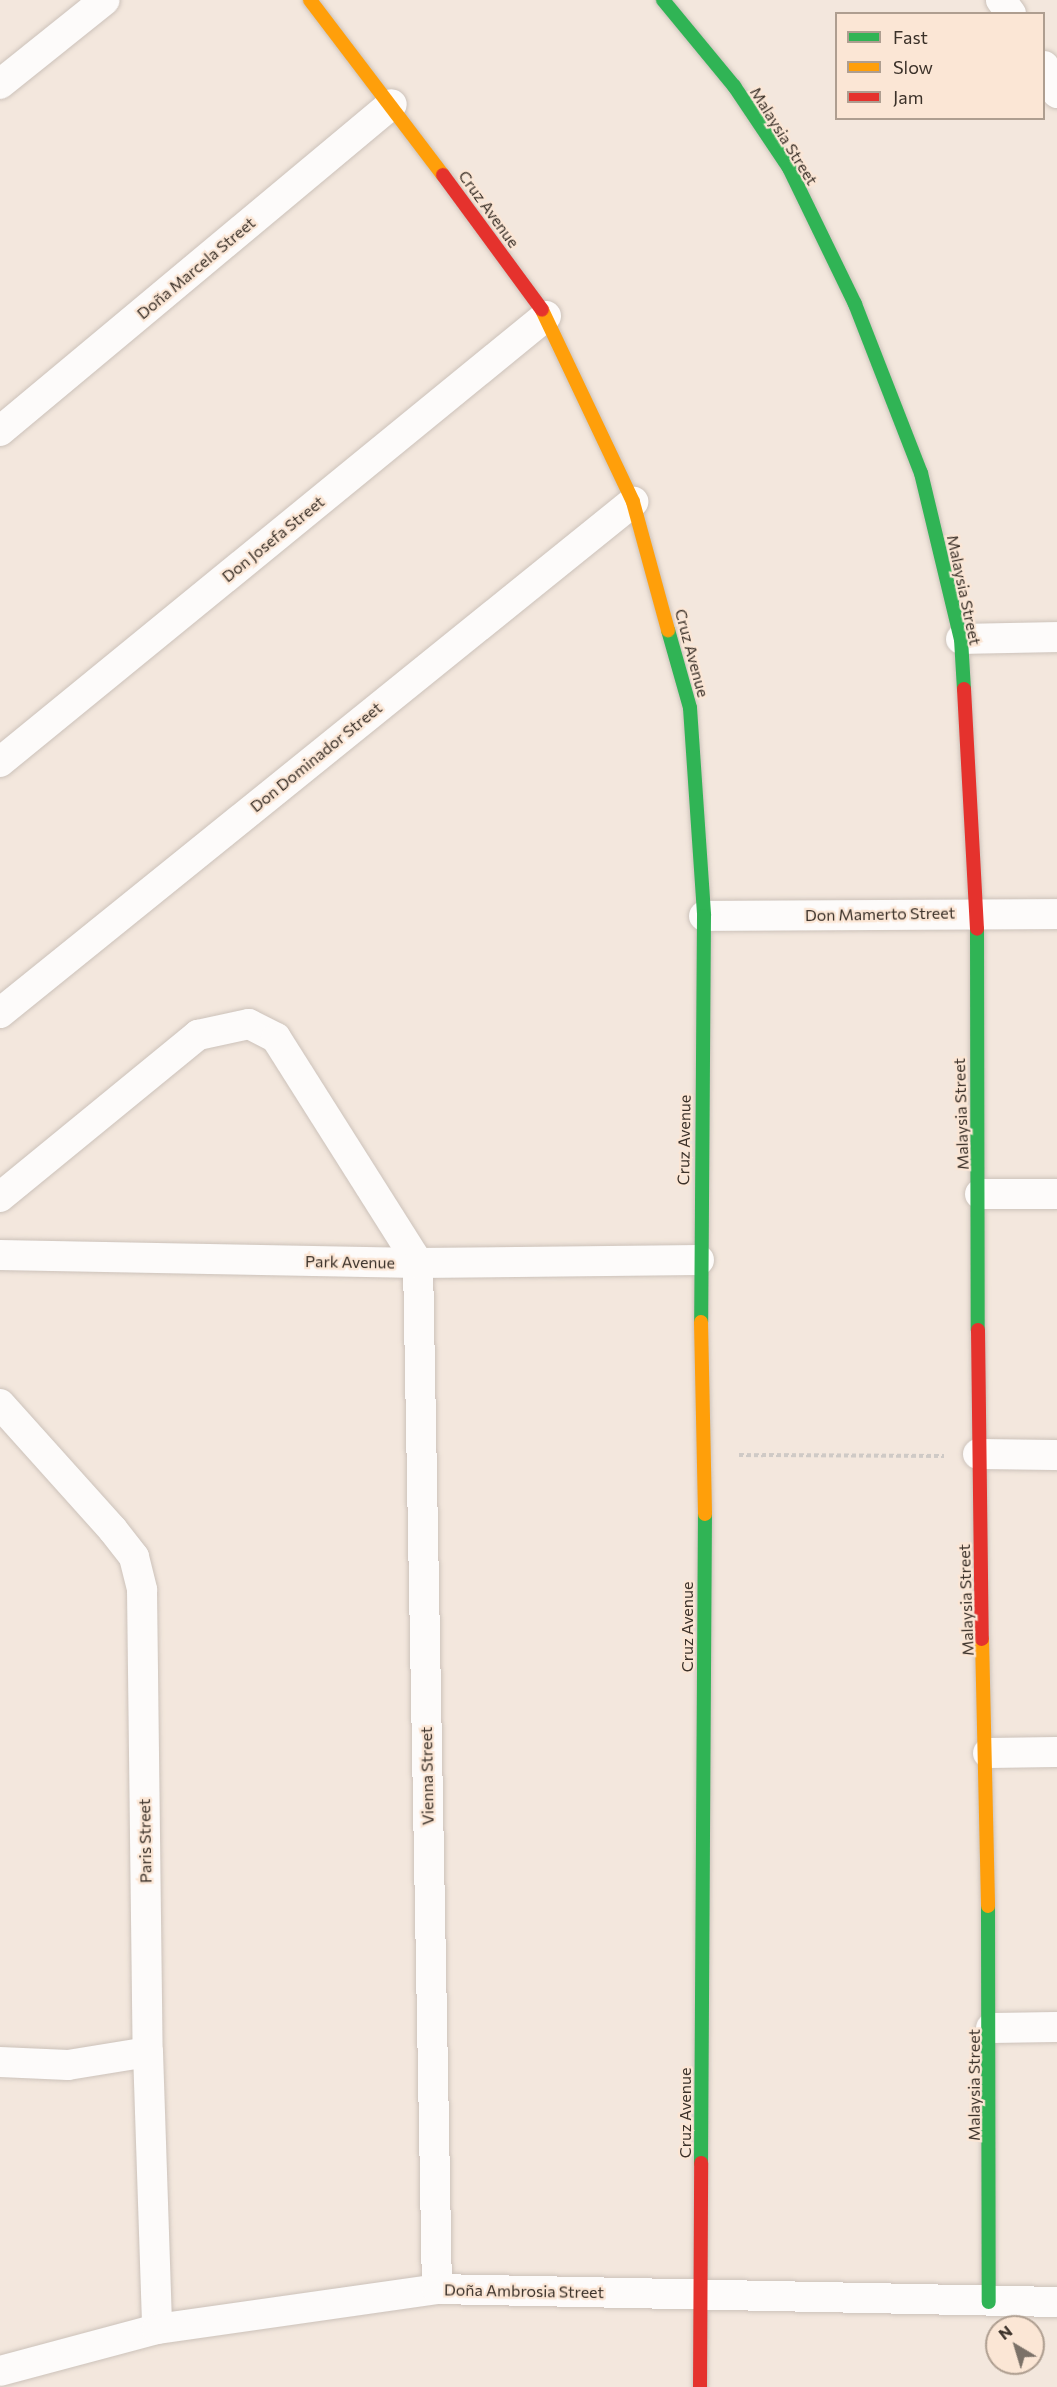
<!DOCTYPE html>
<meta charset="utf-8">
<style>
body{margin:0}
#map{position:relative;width:1057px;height:2387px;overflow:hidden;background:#f3e7dd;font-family:Commissioner,sans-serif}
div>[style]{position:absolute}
.path>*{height:4px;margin-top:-2px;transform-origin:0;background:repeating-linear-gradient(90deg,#cfcac6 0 4.5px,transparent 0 7.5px)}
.roads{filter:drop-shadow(0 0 2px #ccc2ba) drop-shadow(0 0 2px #ccc2ba)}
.street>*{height:30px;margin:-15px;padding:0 15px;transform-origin:15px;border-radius:15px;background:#fdfbfa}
.fast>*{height:14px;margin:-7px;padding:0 7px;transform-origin:7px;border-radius:7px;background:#30b455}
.slow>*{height:14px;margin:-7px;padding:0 7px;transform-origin:7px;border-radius:7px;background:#ff9f0a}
.jam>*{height:14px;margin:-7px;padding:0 7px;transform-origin:7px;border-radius:7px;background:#e5322d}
span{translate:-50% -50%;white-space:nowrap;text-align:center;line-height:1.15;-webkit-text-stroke:4.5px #fbe6d5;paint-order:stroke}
.street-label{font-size:16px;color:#3b3129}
.legend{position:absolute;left:835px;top:12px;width:210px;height:108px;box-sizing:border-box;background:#fbe6d5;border:2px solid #ae9e90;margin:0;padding:8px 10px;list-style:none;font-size:18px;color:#3b3129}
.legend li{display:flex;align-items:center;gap:12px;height:30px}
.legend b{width:30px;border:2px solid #ae9e90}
.north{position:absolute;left:985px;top:2315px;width:60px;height:60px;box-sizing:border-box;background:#fbe6d5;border:2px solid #ae9e90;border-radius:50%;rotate:322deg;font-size:16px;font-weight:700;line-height:24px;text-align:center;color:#3b3129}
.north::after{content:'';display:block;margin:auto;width:21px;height:27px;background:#7b7168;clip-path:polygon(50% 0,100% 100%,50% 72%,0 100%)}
</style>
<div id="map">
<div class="path">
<i style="left:739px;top:1455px;width:205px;rotate:0.3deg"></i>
</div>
<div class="roads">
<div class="street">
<i style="left:1001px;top:0;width:17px;rotate:54deg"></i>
<i style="left:1044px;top:66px;width:30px;rotate:64deg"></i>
<i style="left:0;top:84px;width:134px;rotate:-38.7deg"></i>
<i style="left:0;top:431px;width:510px;rotate:-39.83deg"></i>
<i style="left:961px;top:639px;width:96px;rotate:-1.2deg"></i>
<i style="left:0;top:762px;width:705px;rotate:-39.24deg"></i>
<i style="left:704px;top:916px;width:353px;rotate:-0.3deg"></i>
<i style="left:0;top:1013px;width:814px;rotate:-38.91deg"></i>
<i style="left:980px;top:1194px;width:77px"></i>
<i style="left:0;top:1197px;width:256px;rotate:-39.3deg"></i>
<i style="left:198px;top:1035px;width:52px;rotate:-12.2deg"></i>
<i style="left:249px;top:1024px;width:30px;rotate:27deg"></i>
<i style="left:276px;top:1038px;width:266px;rotate:57.7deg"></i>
<i style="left:418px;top:1263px;width:1026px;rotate:88.94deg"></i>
<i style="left:0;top:1255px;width:418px;rotate:1.1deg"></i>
<i style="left:418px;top:1263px;width:281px;rotate:-0.6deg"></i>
<i style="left:0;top:1404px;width:169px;rotate:48.1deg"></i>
<i style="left:113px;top:1530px;width:34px;rotate:52deg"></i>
<i style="left:134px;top:1557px;width:34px;rotate:76deg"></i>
<i style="left:142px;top:1590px;width:462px;rotate:89.3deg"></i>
<i style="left:148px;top:2052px;width:277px;rotate:88.1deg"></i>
<i style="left:978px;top:1454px;width:79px;rotate:0.7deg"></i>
<i style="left:988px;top:1753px;width:69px;rotate:-0.8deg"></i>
<i style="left:991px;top:2028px;width:66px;rotate:-0.9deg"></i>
<i style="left:0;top:2062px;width:68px;rotate:2.5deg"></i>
<i style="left:68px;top:2065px;width:81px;rotate:-9.2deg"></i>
<i style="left:0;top:2371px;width:163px;rotate:-15deg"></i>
<i style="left:157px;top:2329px;width:283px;rotate:-8.1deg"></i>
<i style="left:437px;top:2289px;width:620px;rotate:1.2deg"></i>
</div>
<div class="fast">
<i style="left:663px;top:0;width:112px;rotate:50.5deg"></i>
<i style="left:734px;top:86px;width:99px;rotate:56.1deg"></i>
<i style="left:789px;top:168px;width:151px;rotate:64.1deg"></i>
<i style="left:855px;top:304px;width:181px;rotate:68.7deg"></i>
<i style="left:921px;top:473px;width:171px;rotate:76.5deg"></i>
<i style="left:961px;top:639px;width:50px;rotate:86.6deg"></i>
<i style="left:668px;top:630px;width:81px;rotate:74.2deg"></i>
<i style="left:690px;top:708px;width:208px;rotate:86.1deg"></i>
<i style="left:704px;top:916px;width:406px;rotate:90.4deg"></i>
<i style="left:977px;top:929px;width:401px;rotate:89.9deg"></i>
<i style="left:988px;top:1906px;width:396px;rotate:89.9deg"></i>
<i style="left:701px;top:2163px;width:649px;rotate:-89.65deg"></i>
</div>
<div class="slow">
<i style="left:310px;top:0;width:220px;rotate:52.8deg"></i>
<i style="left:542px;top:310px;width:212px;rotate:64.6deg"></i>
<i style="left:633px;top:502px;width:133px;rotate:74.7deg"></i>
<i style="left:701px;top:1322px;width:192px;rotate:88.8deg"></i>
<i style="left:982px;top:1639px;width:267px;rotate:88.7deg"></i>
</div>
<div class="jam">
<i style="left:443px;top:175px;width:167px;rotate:53.7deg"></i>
<i style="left:964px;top:689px;width:240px;rotate:86.9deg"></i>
<i style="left:978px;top:1330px;width:309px;rotate:89.3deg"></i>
<i style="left:700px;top:2387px;width:224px;rotate:-89.7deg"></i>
</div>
</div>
<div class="street-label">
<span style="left:784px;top:136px;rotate:58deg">Malaysia Street</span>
<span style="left:489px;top:209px;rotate:54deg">Cruz Avenue</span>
<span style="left:196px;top:268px;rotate:-40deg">Doña Marcela Street</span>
<span style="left:273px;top:539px;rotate:-39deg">Don Josefa Street</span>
<span style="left:964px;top:590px;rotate:78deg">Malaysia Street</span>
<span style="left:692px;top:653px;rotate:75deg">Cruz Avenue</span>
<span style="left:316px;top:757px;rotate:-39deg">Don Dominador Street</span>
<span style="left:880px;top:914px;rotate:-1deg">Don Mamerto Street</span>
<span style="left:961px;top:1114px;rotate:-92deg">Malaysia Street</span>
<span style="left:684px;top:1140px;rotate:-89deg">Cruz Avenue</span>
<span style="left:350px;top:1262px;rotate:1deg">Park Avenue</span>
<span style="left:966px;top:1600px;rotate:-92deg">Malaysia Street</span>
<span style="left:687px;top:1627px;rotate:-90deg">Cruz Avenue</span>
<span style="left:427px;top:1776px;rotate:-91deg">Vienna Street</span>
<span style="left:145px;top:1841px;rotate:-91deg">Paris Street</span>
<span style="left:974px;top:2085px;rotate:-90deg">Malaysia Street</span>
<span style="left:685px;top:2113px;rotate:-90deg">Cruz Avenue</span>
<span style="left:524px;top:2291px;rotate:1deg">Doña Ambrosia Street</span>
</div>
<ul class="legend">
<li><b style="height:8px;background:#30b455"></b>Fast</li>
<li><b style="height:8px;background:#ff9f0a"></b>Slow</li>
<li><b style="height:8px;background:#e5322d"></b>Jam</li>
</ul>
<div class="north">N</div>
</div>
